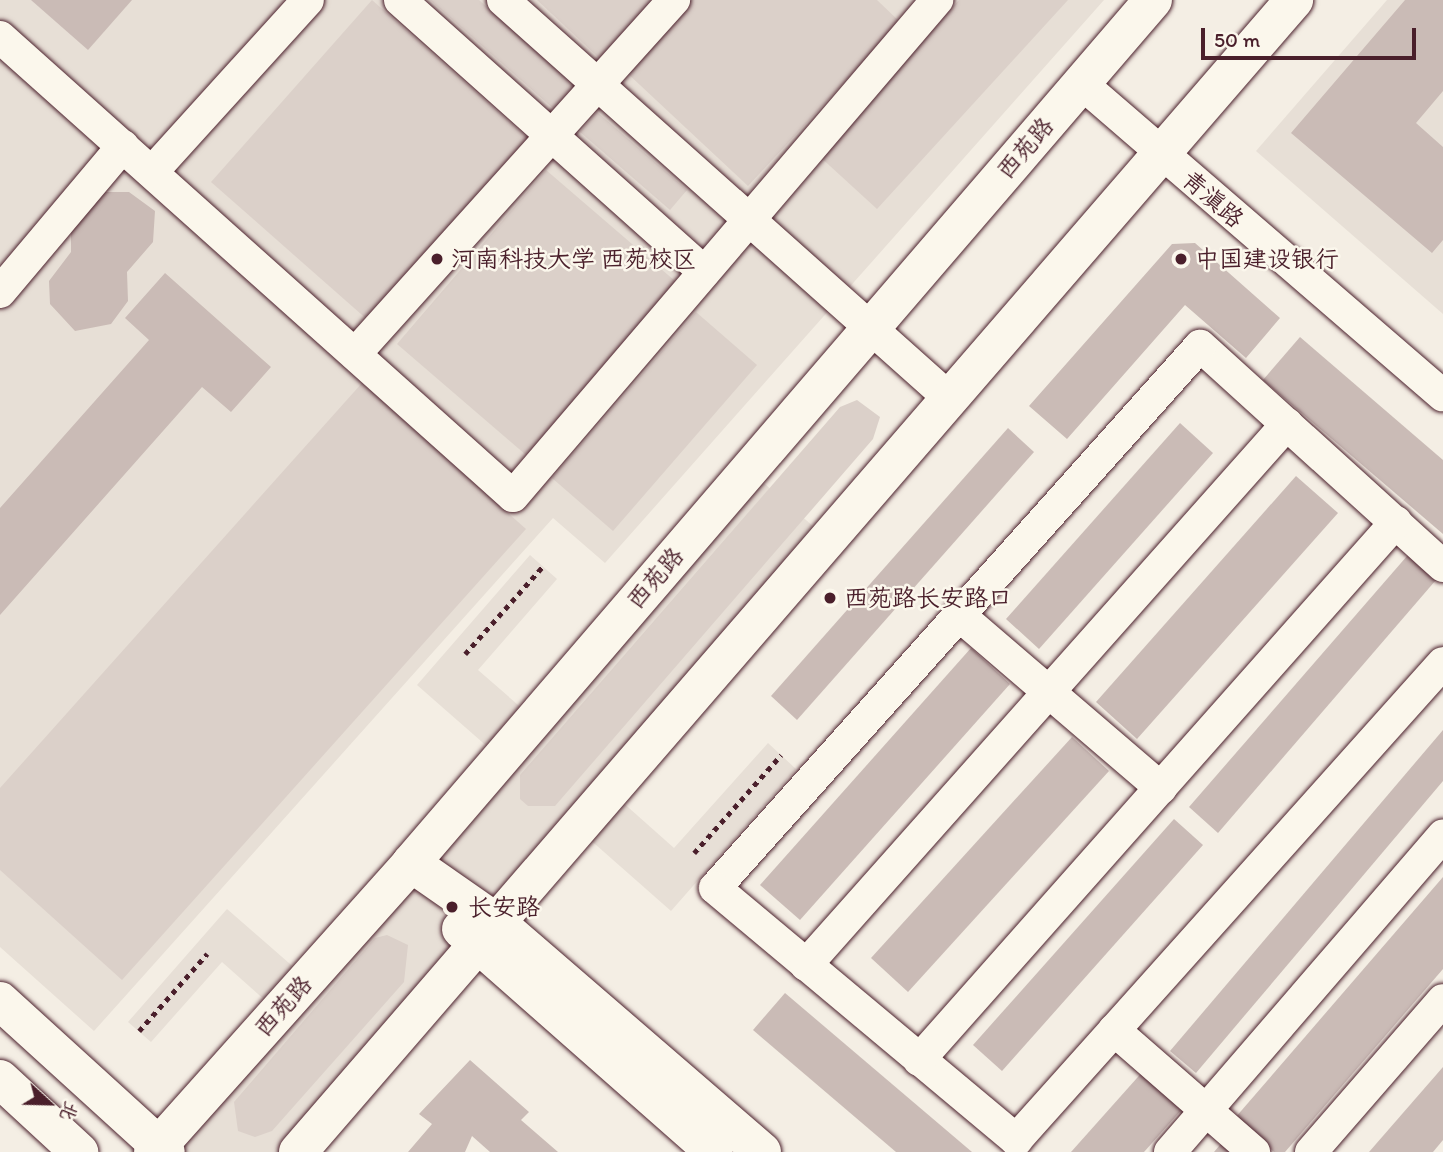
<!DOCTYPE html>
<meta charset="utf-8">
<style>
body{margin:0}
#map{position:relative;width:1443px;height:1152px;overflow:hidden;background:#f4eee4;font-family:Itim,"LXGW WenKai TC",sans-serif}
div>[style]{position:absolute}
.built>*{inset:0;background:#e7dfd6}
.green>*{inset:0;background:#dbd0c9}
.building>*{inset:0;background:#cabbb6}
.path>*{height:4.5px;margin-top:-2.25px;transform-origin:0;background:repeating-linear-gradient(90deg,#4a1f2b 0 5px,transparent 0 10px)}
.roads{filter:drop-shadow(0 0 2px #4a1f2b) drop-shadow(0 0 2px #4a1f2b)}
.minor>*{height:32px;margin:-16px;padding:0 16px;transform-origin:16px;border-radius:16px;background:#fbf7ec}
.major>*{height:38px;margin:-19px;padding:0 19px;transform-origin:19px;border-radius:19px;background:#fbf7ec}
.dots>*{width:19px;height:19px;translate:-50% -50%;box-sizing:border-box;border:4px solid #fbf7ec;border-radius:50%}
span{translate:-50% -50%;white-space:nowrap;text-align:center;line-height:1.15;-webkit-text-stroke:5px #fbf7ec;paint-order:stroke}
.street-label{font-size:24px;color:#4a1f2b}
.poi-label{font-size:24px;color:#4a1f2b}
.left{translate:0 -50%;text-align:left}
.north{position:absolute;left:14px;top:1068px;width:70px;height:70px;-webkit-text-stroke:5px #fbf7ec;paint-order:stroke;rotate:112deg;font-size:19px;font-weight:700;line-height:28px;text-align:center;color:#4a1f2b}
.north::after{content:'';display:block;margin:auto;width:24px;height:32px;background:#4a1f2b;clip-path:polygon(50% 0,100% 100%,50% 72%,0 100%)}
.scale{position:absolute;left:1201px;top:28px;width:215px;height:32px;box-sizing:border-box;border:4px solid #4a1f2b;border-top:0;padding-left:9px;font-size:21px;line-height:24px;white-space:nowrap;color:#4a1f2b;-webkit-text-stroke:5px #fbf7ec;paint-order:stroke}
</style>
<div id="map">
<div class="built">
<i style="clip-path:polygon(0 0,1104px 0,605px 563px,553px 518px,94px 1031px,0 947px)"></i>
<i style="clip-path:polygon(1387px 0,1443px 0,1443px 314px,1256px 151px)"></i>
<i style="clip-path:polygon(757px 477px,839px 549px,620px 800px,674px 848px,768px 743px,796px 769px,671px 911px,587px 837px,311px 1152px,166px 1152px,284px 1017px,222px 962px,151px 1042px,128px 1022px,227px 909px,313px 984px,506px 763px,417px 685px,530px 555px,557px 579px,478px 670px,540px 724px)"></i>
</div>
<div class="green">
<i style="clip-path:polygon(372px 0,530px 140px,370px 322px,211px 182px)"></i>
<i style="clip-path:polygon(430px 0,479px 0,576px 86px,555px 110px)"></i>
<i style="clip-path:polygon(537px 0,653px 0,599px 58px)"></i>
<i style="clip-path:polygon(690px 0,877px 0,900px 22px,748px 186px,625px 71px)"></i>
<i style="clip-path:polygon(959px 0,1068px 0,877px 209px,818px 155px)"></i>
<i style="clip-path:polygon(597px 112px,687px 190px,670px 210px,580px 132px)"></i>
<i style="clip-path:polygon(546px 170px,682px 287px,533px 461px,397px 344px)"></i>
<i style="clip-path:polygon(696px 312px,757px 365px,613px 531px,552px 478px)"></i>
<i style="clip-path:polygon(362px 383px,526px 529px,122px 980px,0 870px,0 788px)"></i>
<i style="clip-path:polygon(857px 400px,880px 417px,873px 439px,555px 806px,528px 806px,520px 799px,520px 775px,840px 407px)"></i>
<i style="clip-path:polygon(387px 935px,408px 945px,404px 982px,272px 1131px,255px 1137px,238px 1131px,234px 1102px,375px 938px)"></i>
</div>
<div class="building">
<i style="clip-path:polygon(31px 0,132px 0,88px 50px)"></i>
<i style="clip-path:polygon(1405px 0,1443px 0,1443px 91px,1416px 123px,1443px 147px,1443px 240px,1432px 253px,1291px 133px)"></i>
<i style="clip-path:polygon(92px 192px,129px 192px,155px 211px,153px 242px,127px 272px,128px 301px,111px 324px,75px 331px,50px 304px,49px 281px,71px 252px,71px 216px)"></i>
<i style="clip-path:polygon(1195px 243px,1280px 318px,1246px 358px,1185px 305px,1067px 439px,1029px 406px,1172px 244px)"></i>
<i style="clip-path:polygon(165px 273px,271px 367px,231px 412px,202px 387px,0 615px,0 508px,149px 340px,125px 318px)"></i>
<i style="clip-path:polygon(1300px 337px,1443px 460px,1443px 534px,1263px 380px)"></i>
<i style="clip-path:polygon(1180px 423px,1213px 453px,1039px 649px,1006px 619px)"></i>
<i style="clip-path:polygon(1008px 428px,1034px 452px,797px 720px,771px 696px)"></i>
<i style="clip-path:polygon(1296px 476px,1338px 513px,1137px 739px,1096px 702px)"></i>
<i style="clip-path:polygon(1414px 548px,1442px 573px,1218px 833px,1189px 807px)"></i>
<i style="clip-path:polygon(971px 648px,1010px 684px,800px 920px,760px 885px)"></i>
<i style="clip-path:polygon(1443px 730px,1443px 781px,1196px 1073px,1170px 1051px)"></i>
<i style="clip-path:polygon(1072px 737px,1109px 771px,908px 992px,871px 958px)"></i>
<i style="clip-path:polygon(1174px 819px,1203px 845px,1002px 1071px,973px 1045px)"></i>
<i style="clip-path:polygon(1443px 877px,1443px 969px,1285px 1152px,1274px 1152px,1235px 1118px)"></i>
<i style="clip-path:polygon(785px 993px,972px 1152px,896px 1152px,753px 1030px)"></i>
<i style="clip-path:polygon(470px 1060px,529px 1112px,521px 1120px,558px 1152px,490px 1152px,472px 1136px,465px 1152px,408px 1152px,432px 1124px,419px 1114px)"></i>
<i style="clip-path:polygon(1443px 1067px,1443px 1140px,1433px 1152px,1369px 1152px)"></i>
<i style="clip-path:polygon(1145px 1069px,1185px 1106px,1144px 1152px,1071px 1152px)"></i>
<i style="clip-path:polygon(1225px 1139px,1239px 1152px,1214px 1152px)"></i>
</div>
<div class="path">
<i style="left:465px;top:654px;width:118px;rotate:-48.4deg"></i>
<i style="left:694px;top:853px;width:131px;rotate:-48.4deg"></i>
<i style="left:139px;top:1031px;width:103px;rotate:-48.6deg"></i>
</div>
<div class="roads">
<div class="minor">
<i style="left:400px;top:0;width:408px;rotate:41.8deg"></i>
<i style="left:503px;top:0;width:598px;rotate:41.74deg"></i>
<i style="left:0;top:37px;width:688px;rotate:41.82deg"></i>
<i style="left:513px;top:496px;width:653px;rotate:-49.47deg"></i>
<i style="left:1081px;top:83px;width:478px;rotate:40.8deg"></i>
<i style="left:152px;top:172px;width:232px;rotate:-47.8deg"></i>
<i style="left:0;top:292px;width:191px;rotate:-49.9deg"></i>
<i style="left:355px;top:354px;width:477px;rotate:-48deg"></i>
<i style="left:1443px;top:566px;width:328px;rotate:-137.8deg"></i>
<i style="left:1200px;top:346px;width:727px;rotate:131.82deg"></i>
<i style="left:715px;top:888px;width:393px;rotate:39.9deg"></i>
<i style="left:1016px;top:1140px;width:640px;rotate:-48.17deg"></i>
<i style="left:959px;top:615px;width:266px;rotate:40.6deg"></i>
<i style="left:806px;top:965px;width:724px;rotate:-48.36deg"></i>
<i style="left:1114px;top:1030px;width:186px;rotate:41.1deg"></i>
<i style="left:919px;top:1060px;width:719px;rotate:-48.44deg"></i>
<i style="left:1170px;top:1152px;width:418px;rotate:-49.2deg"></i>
<i style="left:1311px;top:1152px;width:201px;rotate:-49deg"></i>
</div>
<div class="major">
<i style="left:411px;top:863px;width:105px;rotate:34.9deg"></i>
<i style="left:497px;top:923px;width:350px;rotate:40.8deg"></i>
<i style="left:461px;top:929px;width:337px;rotate:41.4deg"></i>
<i style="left:0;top:1001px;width:224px;rotate:42.3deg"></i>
<i style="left:0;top:1079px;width:108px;rotate:42.7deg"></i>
<i style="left:153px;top:1152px;width:387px;rotate:-48.2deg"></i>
<i style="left:411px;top:863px;width:1138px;rotate:-49.31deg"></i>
<i style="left:298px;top:1152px;width:1523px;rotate:-49.15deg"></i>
</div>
</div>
<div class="dots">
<i style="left:437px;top:259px;background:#4a1f2b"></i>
<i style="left:1181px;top:259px;background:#4a1f2b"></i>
<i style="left:830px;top:598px;background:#4a1f2b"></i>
<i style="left:452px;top:907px;background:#4a1f2b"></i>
</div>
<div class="street-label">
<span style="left:1025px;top:148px;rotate:-49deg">西苑路</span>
<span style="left:1213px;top:199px;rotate:41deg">青滇路</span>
<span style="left:655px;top:578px;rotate:-49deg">西苑路</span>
<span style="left:283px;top:1006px;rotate:-48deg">西苑路</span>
</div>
<div class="poi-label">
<span class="left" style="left:451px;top:259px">河南科技大学 西苑校区</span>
<span class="left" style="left:1195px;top:259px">中国建设银行</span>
<span class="left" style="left:844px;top:598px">西苑路长安路口</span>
<span class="left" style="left:468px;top:907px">长安路</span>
</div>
<div class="north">北</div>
<div class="scale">50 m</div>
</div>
